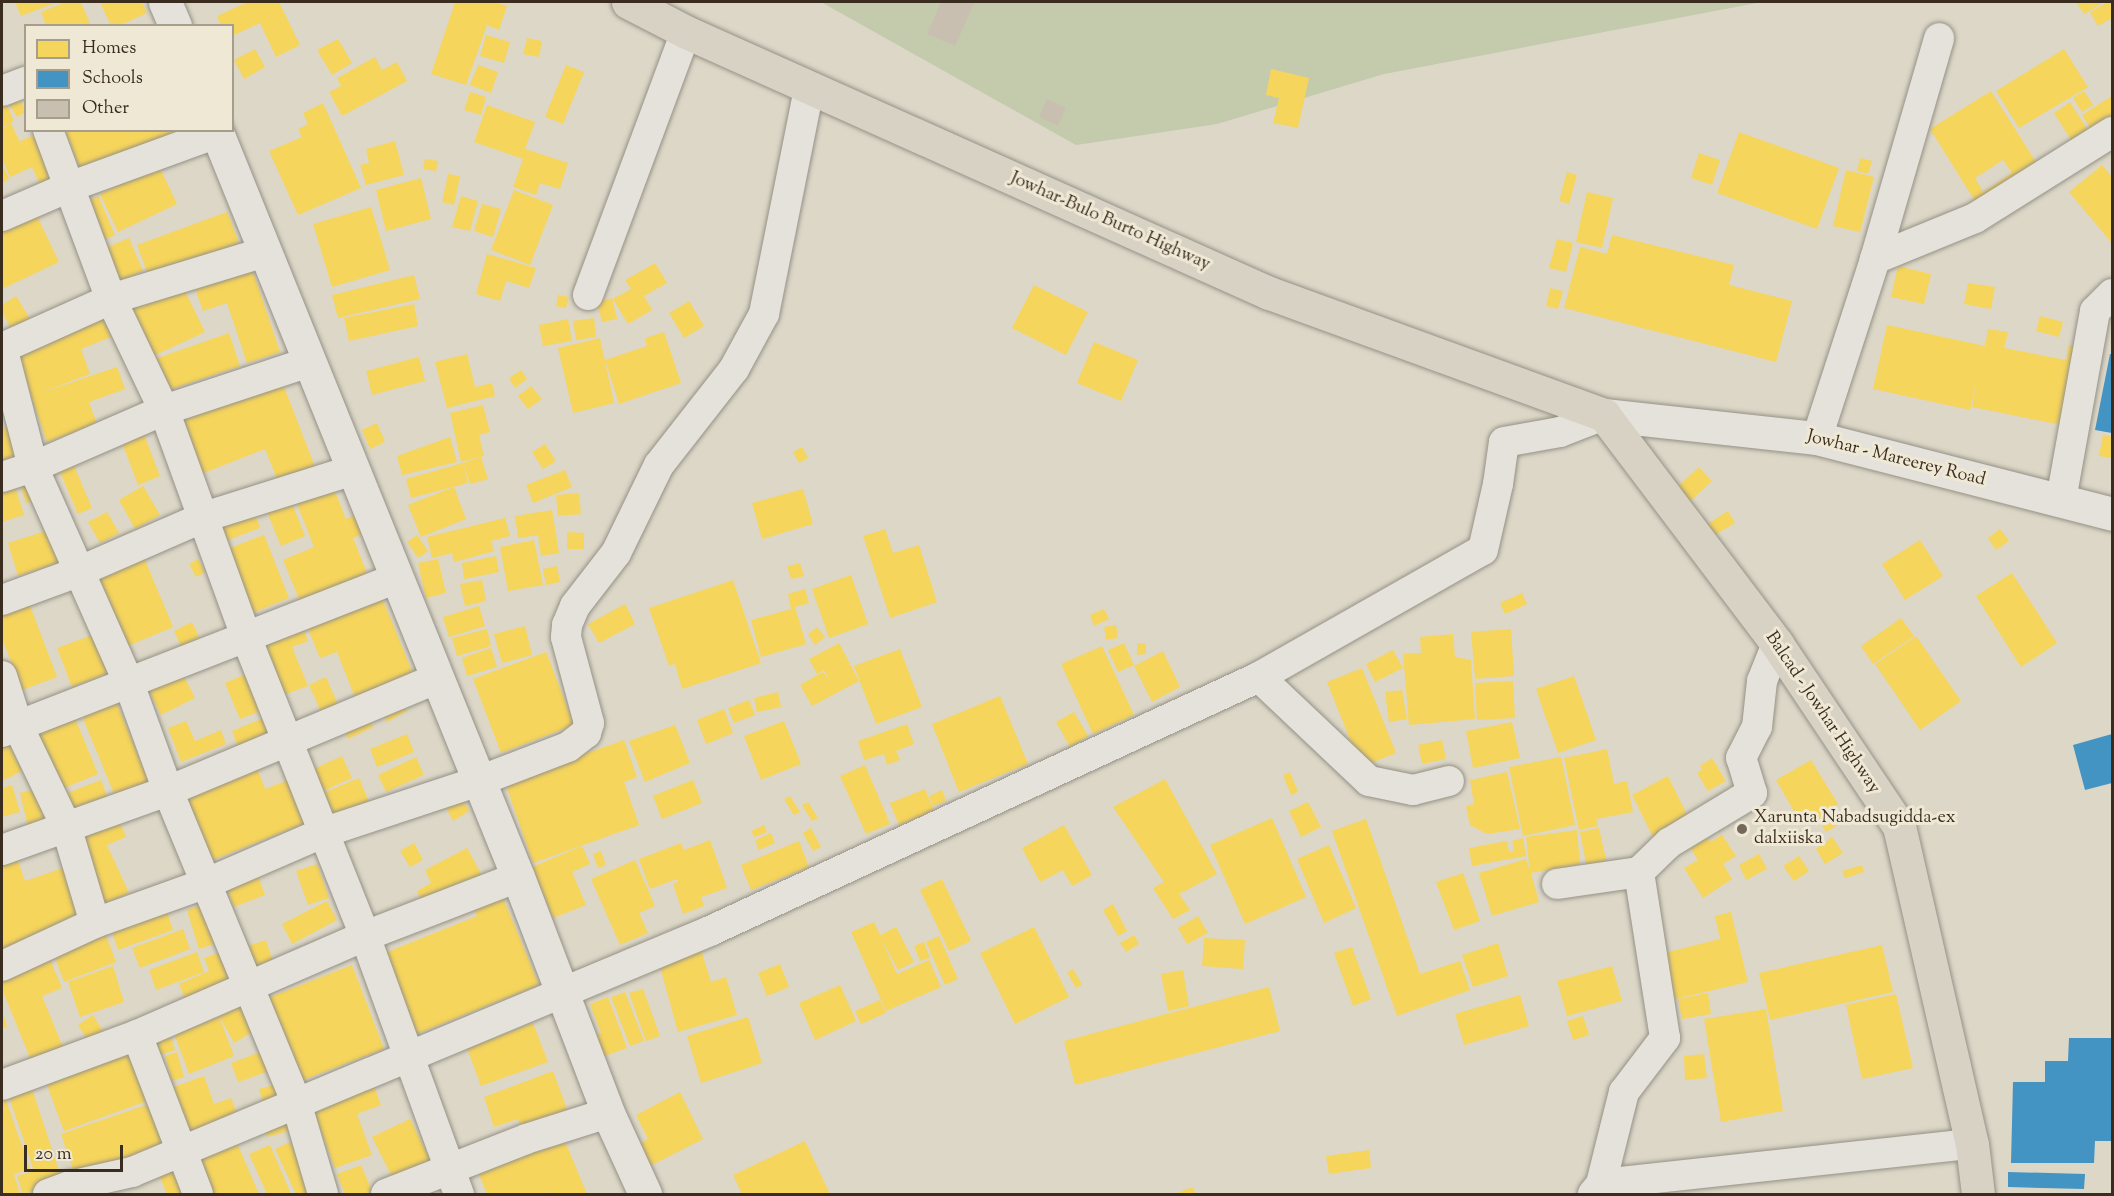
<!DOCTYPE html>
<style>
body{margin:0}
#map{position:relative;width:2114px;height:1196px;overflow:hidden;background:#dcd7c7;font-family:"Sorts Mill Goudy",serif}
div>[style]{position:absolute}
.green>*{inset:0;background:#c3cbac}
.homes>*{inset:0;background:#f6d55c}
.schools>*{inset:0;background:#4393c3}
.building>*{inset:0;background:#c9bfb0}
.roads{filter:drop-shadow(0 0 2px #959186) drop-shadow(0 0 2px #959186)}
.minor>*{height:30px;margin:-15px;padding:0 15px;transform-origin:15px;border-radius:15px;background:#e4e2da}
.tertiary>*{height:33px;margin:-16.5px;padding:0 16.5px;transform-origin:16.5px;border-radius:16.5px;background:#e4e2da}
.primary>*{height:33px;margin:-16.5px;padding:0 16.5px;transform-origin:16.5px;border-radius:16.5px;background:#d8d2c5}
.dots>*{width:16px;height:16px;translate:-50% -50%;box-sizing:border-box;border:3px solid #eee8d5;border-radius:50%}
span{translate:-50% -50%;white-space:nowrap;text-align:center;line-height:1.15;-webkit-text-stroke:6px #eee8d5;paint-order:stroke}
.street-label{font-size:18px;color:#3a2c1f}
.poi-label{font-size:18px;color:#3a2c1f}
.left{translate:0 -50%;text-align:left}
.frame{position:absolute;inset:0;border:3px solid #3a2c1f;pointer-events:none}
.legend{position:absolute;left:24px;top:24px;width:210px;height:108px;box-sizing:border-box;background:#eee8d5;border:2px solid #a69d8c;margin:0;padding:8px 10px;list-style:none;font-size:18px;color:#3a2c1f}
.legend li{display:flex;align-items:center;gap:12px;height:30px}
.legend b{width:30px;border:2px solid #a69d8c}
.scale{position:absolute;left:24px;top:1145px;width:99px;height:27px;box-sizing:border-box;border:3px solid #3a2c1f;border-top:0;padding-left:8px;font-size:18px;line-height:21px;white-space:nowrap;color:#3a2c1f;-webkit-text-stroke:4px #eee8d5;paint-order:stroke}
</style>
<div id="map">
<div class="green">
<i style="clip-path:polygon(821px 2px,1762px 2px,1384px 74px,1217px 124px,1076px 145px)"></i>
</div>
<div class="homes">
<i style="clip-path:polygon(15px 2px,58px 2px,21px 16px)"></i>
<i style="clip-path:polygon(66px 2px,81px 2px,91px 26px,46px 26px,41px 12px)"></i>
<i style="clip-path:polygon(100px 2px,142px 2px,147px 13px,118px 26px,111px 26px)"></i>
<i style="clip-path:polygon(248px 2px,279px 2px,300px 45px,276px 57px,260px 23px,232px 36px,232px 26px,221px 26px,217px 16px)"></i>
<i style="clip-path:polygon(455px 2px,494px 2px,507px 6px,499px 30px,487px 25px,466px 85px,431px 74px)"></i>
<i style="clip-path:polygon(2076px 2px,2104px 2px,2084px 14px)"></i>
<i style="clip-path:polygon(2108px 2px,2112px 2px,2112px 18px,2098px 26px,2090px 12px)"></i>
<i style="clip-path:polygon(486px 35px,510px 42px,504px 63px,480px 56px)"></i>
<i style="clip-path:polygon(527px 38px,542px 41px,539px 57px,523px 54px)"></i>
<i style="clip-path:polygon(338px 39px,352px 63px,332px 75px,317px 50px)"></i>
<i style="clip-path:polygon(255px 49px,265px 67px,244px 79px,234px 60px)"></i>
<i style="clip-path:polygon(2064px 49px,2088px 87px,2019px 128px,1996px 91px)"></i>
<i style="clip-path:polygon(375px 57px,382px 70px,397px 62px,407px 81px,342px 116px,329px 92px,341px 86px,337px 78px)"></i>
<i style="clip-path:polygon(478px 65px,498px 72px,491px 93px,470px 85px)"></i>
<i style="clip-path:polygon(566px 65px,584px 72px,563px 124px,545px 117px)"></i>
<i style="clip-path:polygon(1271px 69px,1309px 78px,1298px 128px,1273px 123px,1279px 98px,1266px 95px)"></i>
<i style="clip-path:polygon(evenodd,1991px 91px,2039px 167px,1978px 206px,1930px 129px,1991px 91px,2003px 160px,2012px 173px,1983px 192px,1975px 178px,2003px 160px)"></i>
<i style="clip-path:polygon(2084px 91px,2093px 105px,2082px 112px,2073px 98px)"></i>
<i style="clip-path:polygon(470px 92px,486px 97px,481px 115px,464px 110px)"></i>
<i style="clip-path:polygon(2112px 96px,2112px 119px,2093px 132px,2082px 115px)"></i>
<i style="clip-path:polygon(19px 97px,26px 112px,17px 117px,9px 104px)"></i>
<i style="clip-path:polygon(2070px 102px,2089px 132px,2073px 143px,2054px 113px)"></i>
<i style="clip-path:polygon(6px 103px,14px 121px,2px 127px,2px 105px)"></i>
<i style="clip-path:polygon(323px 103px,361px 188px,298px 215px,269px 151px,302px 137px,298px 129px,308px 124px,303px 113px)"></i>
<i style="clip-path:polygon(487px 105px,535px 122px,525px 149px,568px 163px,560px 189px,540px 183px,536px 195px,513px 187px,523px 159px,474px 142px)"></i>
<i style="clip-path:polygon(11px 123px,24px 151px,20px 141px,37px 134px,59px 184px,43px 191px,32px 167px,10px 177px,2px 158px,2px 128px)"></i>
<i style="clip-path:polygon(64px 130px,180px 130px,81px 171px)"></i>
<i style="clip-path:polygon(1739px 132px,1839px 168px,1817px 229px,1717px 193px)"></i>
<i style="clip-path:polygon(395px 141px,404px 175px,366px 185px,360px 165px,369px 163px,366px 149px)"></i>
<i style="clip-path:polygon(1699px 153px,1720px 160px,1712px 185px,1691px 178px)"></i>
<i style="clip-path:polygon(1860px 158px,1872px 161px,1868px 174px,1857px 171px)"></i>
<i style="clip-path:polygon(425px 159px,438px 161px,436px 171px,423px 169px)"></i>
<i style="clip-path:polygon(2px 163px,9px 179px,2px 183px)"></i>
<i style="clip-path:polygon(2102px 165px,2112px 177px,2111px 242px,2069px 192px)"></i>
<i style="clip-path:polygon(159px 166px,177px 204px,118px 232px,100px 194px)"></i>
<i style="clip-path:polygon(1846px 170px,1874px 177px,1860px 232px,1833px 226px)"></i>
<i style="clip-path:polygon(1567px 172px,1577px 175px,1569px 204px,1559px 201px)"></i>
<i style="clip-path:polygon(448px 174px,460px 176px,454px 205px,442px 202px)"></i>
<i style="clip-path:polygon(421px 178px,431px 219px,386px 231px,376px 190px)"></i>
<i style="clip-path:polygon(514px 190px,553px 205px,530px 265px,491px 250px)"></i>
<i style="clip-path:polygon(1587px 192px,1613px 198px,1602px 248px,1576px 242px)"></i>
<i style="clip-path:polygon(98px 196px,115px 235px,101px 241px,84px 202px)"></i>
<i style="clip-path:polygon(461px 196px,478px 201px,470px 231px,452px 227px)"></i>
<i style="clip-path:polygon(482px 204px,501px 209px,493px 237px,474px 231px)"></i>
<i style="clip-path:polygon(371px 207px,390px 270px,332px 287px,313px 224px)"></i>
<i style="clip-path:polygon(227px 212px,239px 243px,149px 277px,137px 245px)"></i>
<i style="clip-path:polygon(37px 216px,59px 262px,2px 289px,2px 232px)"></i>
<i style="clip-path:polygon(1612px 235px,1734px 265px,1729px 285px,1792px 301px,1776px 362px,1564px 308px,1580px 247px,1607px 254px)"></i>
<i style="clip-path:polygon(129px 238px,143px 271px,118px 282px,103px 249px)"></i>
<i style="clip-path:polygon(1557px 239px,1573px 243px,1566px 272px,1549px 268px)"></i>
<i style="clip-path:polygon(487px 254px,536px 268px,529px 288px,506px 281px,500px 301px,476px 294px)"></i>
<i style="clip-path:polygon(249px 260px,280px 352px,247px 363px,227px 303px,203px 311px,192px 279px)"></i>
<i style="clip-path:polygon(655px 263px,667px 283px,644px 296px,652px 310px,628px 324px,613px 299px,631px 289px,625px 280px)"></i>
<i style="clip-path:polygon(1898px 266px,1931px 274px,1924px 304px,1891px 297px)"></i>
<i style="clip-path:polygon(414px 275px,420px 299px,338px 318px,332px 295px)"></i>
<i style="clip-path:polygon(181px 283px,205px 332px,147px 359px,124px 310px)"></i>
<i style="clip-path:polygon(1968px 283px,1995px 287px,1991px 309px,1964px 304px)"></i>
<i style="clip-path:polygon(1034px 285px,1088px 312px,1066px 355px,1012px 328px)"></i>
<i style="clip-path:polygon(1550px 288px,1563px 291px,1558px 309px,1546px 306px)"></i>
<i style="clip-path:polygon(558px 295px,569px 297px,566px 308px,556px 306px)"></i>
<i style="clip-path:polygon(16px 296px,30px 319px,12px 330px,2px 312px,2px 305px)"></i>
<i style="clip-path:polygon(612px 298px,617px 319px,602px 322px,597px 302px)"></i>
<i style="clip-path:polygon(689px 301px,704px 326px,684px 338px,669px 313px)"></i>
<i style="clip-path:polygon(414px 304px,418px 326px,349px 341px,344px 318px)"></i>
<i style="clip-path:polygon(101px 312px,111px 337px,81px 349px,90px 374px,38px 394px,117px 367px,125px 389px,89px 402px,97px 424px,47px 442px,14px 347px)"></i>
<i style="clip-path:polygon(2040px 316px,2063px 322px,2059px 337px,2036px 331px)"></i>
<i style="clip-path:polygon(594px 318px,596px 337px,576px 340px,573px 321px)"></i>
<i style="clip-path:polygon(568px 319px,572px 341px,543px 346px,539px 325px)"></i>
<i style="clip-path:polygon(1887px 325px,1985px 346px,1988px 329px,2008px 332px,2004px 348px,2066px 360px,2069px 345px,2087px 348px,2071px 427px,1972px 407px,1976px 383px,1970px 410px,1873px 389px)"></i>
<i style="clip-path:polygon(664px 332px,681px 383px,619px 404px,605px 360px,647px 346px,645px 338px)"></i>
<i style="clip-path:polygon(229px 333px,240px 366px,160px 393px,149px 361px)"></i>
<i style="clip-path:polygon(600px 338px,614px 403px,573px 413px,558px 348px)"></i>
<i style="clip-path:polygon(1094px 342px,1138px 360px,1121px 401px,1077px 383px)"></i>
<i style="clip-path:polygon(467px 354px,475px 387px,492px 383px,495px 396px,447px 408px,435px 362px)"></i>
<i style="clip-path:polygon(419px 357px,425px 381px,372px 395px,366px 371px)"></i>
<i style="clip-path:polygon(521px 370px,527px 379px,515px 388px,509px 378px)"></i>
<i style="clip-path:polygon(281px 379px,317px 472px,280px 486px,265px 449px,196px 476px,174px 421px)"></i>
<i style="clip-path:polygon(531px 386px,542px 399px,528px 409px,518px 396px)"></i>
<i style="clip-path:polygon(483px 405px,490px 432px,479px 435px,484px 456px,461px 462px,450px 413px)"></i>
<i style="clip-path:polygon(377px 423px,385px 442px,370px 449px,362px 430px)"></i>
<i style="clip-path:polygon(11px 425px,21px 453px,2px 461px,2px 428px)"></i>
<i style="clip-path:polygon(143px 432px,160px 476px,138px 485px,121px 440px)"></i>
<i style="clip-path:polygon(2103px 435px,2112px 437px,2112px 458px,2099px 456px)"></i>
<i style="clip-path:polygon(450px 437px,457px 462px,402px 475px,397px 456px)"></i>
<i style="clip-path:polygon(545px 444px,556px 461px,543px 469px,532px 452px)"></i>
<i style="clip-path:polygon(802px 447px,808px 458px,799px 463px,793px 452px)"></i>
<i style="clip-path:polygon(481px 457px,488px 479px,470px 484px,463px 463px)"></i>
<i style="clip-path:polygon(71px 459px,92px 508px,78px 514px,57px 465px)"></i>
<i style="clip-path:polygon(463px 463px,468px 483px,411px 498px,406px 479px)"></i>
<i style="clip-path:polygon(1699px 467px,1712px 481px,1684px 507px,1675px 489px)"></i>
<i style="clip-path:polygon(565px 470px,572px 487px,533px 503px,526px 485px)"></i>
<i style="clip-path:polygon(33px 477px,40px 499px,26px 503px,19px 482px)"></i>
<i style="clip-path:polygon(14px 483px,24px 515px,2px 522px,2px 487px)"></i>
<i style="clip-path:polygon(332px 484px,346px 519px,355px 515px,363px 534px,353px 538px,369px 578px,302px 606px,283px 560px,314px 547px,295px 499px)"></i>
<i style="clip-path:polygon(143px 486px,160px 515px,135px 529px,119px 500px)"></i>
<i style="clip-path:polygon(454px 487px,466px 519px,421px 537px,408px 505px)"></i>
<i style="clip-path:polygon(803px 489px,813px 524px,762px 539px,752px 503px)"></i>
<i style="clip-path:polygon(579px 493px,581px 514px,558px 516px,556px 495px)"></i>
<i style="clip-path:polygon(291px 501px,305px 536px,281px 546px,267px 512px)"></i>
<i style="clip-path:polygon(552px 510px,559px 553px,541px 556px,538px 535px,518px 538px,515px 516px)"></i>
<i style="clip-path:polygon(1728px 511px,1735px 523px,1713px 536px,1706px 525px)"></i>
<i style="clip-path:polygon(107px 512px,119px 533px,100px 543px,88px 522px)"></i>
<i style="clip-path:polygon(255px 513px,260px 528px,220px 543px,215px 528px)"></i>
<i style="clip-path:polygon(505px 518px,510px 536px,491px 541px,494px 551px,454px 562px,452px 553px,432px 558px,427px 537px)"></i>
<i style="clip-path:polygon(52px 529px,62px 562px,18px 576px,8px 543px)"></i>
<i style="clip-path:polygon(885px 529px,893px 553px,919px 545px,937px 602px,890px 618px,863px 536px)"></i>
<i style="clip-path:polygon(2000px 529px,2009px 541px,1996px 550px,1988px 538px)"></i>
<i style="clip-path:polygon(567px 532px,584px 533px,584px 549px,567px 549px)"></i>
<i style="clip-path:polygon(264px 535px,289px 598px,247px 615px,222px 551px)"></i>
<i style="clip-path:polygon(417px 535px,428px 551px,418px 558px,407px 542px)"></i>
<i style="clip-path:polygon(534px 540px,543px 585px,508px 591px,500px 547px)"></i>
<i style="clip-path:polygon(1920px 540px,1943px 576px,1905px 600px,1882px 564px)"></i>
<i style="clip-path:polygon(142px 553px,173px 627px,128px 646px,97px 572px)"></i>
<i style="clip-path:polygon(496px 556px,499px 572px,464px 579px,462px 563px)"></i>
<i style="clip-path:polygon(198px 559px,205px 572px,196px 577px,189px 564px)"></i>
<i style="clip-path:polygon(438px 559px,446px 593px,426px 598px,418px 563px)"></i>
<i style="clip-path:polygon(800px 563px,804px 576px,791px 579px,787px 566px)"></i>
<i style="clip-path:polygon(557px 566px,560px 582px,546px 585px,543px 569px)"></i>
<i style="clip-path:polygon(2012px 573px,2057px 643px,2021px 667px,1976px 596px)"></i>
<i style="clip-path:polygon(851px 575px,868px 624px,829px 638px,812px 589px)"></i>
<i style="clip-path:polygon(482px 580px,486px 601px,465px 606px,460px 584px)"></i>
<i style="clip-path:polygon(733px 580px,761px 663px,682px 689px,675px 664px,669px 666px,649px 608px)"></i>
<i style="clip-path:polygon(805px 589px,809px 603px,795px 607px,806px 644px,761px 657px,751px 620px,791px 609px,788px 594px)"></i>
<i style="clip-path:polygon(380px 593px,416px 681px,358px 705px,337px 652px,320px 658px,306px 624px)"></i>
<i style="clip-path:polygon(1522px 593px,1527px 604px,1505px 614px,1500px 603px)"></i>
<i style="clip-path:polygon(29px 603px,57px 677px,22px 690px,2px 638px,2px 613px)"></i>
<i style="clip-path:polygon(625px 604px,635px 624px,599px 643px,588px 624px)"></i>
<i style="clip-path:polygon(479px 606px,485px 626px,449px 637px,443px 617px)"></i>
<i style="clip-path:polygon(1104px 609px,1109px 619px,1094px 626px,1090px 615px)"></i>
<i style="clip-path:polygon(1901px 618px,1914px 636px,1873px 664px,1861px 646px)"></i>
<i style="clip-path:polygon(192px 622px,199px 637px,181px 647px,174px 631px)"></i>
<i style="clip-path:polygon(302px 625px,308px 641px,292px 647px,308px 686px,283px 695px,261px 641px)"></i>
<i style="clip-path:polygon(1116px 625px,1118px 638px,1106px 640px,1104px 627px)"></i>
<i style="clip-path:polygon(525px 626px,532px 655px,502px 663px,494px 634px)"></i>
<i style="clip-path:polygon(817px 627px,825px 637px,815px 645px,808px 634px)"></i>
<i style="clip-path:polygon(487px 629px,491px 646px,457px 656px,452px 638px)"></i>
<i style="clip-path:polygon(1511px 629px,1514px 676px,1475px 679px,1471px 632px)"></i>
<i style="clip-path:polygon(95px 634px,109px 673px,72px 687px,57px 648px)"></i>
<i style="clip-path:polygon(1453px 634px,1455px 657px,1471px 660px,1475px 719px,1409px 725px,1403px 654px,1421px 653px,1420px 637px)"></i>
<i style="clip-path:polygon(1916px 636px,1961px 701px,1920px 730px,1875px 664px)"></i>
<i style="clip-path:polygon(839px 643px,859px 681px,812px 706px,800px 685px,823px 672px,829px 680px,824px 670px,817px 674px,809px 659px)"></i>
<i style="clip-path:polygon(1124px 643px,1134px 665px,1118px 672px,1108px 650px)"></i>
<i style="clip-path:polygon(1137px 643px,1146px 644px,1146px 654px,1137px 655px)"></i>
<i style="clip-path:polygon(1102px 646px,1134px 715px,1093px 734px,1061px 664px)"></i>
<i style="clip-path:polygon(491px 648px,497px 667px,467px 676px,462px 658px)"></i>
<i style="clip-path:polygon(900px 649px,922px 707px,876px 724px,854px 666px)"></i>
<i style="clip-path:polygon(1393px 650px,1403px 668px,1375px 682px,1366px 664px)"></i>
<i style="clip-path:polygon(1163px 651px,1180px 687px,1152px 702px,1134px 666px)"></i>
<i style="clip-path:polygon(546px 652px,574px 725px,501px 753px,473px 679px)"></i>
<i style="clip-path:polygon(178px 665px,195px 698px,161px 715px,145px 682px)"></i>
<i style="clip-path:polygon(1362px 668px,1396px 753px,1361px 767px,1327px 682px)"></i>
<i style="clip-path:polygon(253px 671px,268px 708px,240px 719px,225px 683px)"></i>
<i style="clip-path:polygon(1574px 676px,1596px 740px,1558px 753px,1536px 689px)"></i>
<i style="clip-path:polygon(326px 677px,339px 707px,322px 714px,309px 685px)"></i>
<i style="clip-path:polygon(1513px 681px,1515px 718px,1477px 720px,1475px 683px)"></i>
<i style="clip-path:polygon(1402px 690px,1407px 719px,1389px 722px,1385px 692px)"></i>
<i style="clip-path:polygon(778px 692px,781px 707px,757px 712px,754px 698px)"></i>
<i style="clip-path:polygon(114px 696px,149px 782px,115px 796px,80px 711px)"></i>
<i style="clip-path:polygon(1000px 696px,1028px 764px,959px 792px,932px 724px)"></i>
<i style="clip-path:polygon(749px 700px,755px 715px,734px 723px,728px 708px)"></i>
<i style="clip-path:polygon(403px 703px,407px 711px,387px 722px,383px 714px)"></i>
<i style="clip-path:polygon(724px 709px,733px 733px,706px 744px,697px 720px)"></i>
<i style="clip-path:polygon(72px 711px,98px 774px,57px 791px,31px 728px)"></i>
<i style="clip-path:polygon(1074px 712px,1088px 736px,1070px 747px,1056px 722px)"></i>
<i style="clip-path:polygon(273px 714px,279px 730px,238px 747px,232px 731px)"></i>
<i style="clip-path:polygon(367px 716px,373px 727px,348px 739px,343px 728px)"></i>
<i style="clip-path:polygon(186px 721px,195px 741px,221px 730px,226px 744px,181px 762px,168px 728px)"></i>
<i style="clip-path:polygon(784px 721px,801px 764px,761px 780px,744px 736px)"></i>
<i style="clip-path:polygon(1512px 722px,1520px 758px,1473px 768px,1466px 731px)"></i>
<i style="clip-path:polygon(907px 724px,914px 744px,896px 751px,900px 760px,887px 765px,884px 754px,864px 760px,858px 741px)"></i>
<i style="clip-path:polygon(675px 725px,690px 763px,645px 782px,629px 741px)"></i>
<i style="clip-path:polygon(407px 734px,414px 752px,377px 767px,370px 749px)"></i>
<i style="clip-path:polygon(4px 735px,22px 771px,2px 781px,2px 736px)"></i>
<i style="clip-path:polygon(624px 740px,637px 777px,624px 782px,639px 825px,533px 863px,505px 782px)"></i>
<i style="clip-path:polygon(1442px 740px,1446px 759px,1422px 764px,1418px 745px)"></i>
<i style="clip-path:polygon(1607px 749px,1614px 784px,1627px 781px,1633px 812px,1596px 819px,1598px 826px,1579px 830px,1564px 758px)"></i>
<i style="clip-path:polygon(342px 756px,352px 778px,318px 793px,309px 771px)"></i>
<i style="clip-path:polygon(416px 757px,424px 775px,386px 792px,378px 775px)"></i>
<i style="clip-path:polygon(1561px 757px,1575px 825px,1523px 836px,1509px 767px)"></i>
<i style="clip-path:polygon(1712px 758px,1726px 781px,1708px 791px,1697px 773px,1702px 770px,1700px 766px)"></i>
<i style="clip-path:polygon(1811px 760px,1838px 804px,1828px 809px,1838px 825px,1826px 832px,1816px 816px,1802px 825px,1776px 780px)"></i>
<i style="clip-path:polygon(865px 765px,890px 824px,866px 834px,840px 776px)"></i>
<i style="clip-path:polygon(257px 768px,265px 789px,291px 779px,308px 822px,210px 861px,185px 796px)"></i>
<i style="clip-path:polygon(1290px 772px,1298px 792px,1291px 795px,1283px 775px)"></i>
<i style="clip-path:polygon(1507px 772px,1520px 829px,1487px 834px,1470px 825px,1466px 806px,1474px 804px,1470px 780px)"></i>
<i style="clip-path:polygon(1668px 776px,1690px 821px,1654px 839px,1632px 795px)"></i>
<i style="clip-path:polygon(359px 778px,370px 804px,331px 821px,320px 794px)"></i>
<i style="clip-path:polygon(1165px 779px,1217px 874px,1179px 894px,1190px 910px,1173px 919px,1153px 888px,1164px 882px,1113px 807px)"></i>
<i style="clip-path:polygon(101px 780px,109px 801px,66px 817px,59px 796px)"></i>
<i style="clip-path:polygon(693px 780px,702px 803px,662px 819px,653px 796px)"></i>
<i style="clip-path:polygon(12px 785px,20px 812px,2px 817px,2px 788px)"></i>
<i style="clip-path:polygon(36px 789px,45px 823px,28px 827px,20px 793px)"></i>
<i style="clip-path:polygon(925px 789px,934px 811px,899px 825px,890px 803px)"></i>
<i style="clip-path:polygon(942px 790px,946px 801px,933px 806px,929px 796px)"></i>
<i style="clip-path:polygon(790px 796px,800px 812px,794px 815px,784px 799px)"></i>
<i style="clip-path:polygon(461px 797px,469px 811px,453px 821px,445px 806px)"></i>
<i style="clip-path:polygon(808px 802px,818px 818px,812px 821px,802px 805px)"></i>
<i style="clip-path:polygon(1308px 802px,1321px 827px,1301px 837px,1289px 811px)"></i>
<i style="clip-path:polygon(1272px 818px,1306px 897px,1245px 924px,1210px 845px)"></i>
<i style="clip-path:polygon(119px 819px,126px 837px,107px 845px,129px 893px,104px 904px,75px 838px)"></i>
<i style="clip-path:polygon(1366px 819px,1420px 974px,1460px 961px,1470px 990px,1397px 1016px,1332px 831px)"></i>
<i style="clip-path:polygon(764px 825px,767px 832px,754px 837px,751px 831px)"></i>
<i style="clip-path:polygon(1064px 825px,1092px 875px,1072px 886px,1063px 870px,1040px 882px,1022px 848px)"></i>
<i style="clip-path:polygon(811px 828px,821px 847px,813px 851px,803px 833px)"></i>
<i style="clip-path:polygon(1599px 828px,1607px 864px,1587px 868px,1580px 832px)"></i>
<i style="clip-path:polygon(1577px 830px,1580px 864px,1531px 873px,1539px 902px,1492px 916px,1479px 873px,1526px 859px,1530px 872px,1526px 837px)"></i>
<i style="clip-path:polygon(771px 833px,775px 843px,759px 850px,755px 840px)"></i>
<i style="clip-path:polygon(1722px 835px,1736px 856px,1723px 864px,1732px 879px,1703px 898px,1684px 868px,1698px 860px,1690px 847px,1707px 837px,1710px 842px)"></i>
<i style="clip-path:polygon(1832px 837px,1843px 853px,1825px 864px,1816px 849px)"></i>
<i style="clip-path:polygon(1523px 838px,1526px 856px,1472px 866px,1469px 848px,1507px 841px,1509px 852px,1514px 851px,1512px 841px)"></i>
<i style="clip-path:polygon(710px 840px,727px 888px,701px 897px,704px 906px,683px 914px,673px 884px,678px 882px,677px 879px,650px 889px,639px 859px,681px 843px,684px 850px)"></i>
<i style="clip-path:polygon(799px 841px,809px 867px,751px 890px,741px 865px)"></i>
<i style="clip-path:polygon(414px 843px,423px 860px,410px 867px,400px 851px)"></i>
<i style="clip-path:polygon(1329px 845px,1356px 908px,1324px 923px,1297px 859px)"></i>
<i style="clip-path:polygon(582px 846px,590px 864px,572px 872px,586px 905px,553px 918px,532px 867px)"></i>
<i style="clip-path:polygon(467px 848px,485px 881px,425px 909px,417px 891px,431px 883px,425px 870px)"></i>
<i style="clip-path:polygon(601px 851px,606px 865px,598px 868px,593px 854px)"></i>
<i style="clip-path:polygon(15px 852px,25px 881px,63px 868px,81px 922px,2px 951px,2px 856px)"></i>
<i style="clip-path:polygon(1759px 854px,1767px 869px,1746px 880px,1739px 865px)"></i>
<i style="clip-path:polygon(1799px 856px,1809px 871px,1794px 881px,1783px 866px)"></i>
<i style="clip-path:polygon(635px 860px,655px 906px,639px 913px,648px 933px,620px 945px,591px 879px)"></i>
<i style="clip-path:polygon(317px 864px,329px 898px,308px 905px,296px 871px)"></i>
<i style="clip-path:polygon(1862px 865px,1864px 872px,1845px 878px,1842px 871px)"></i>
<i style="clip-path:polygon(256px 871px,265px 895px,234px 907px,225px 884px)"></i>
<i style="clip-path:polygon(1463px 873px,1480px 921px,1454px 930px,1436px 882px)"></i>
<i style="clip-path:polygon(942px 879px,971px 941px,949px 951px,920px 890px)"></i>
<i style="clip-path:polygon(501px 893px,539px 985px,414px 1035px,382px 954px,477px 916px,473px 905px)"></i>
<i style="clip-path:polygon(327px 901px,337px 920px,292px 944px,282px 924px)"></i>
<i style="clip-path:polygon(207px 903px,220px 942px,199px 949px,187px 910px)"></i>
<i style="clip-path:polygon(1113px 904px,1127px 931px,1118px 936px,1103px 910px)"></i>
<i style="clip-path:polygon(166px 909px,173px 930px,118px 950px,111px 929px)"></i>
<i style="clip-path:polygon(1731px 912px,1748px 982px,1675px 999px,1664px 953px,1720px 939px,1715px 916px)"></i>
<i style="clip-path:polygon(1198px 916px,1208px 933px,1187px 944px,1178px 928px)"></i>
<i style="clip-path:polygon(874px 922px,880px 935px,896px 927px,914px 962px,898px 970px,881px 938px,897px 974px,929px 960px,941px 987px,886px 1011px,851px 932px)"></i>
<i style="clip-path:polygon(1034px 927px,1069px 997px,1015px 1024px,980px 953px)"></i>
<i style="clip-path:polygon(183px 929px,190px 949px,140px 968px,132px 948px)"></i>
<i style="clip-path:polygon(106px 935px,116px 962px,64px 982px,54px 955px)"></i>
<i style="clip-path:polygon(1134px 935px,1139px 944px,1126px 952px,1120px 943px)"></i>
<i style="clip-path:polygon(939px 936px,958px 979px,945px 985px,926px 942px)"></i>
<i style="clip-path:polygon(1204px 938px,1245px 940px,1243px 969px,1202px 966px)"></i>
<i style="clip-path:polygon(266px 940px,274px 965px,247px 974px,239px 949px)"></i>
<i style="clip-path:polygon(924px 942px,930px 958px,920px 961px,914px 946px)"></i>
<i style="clip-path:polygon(1498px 943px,1508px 976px,1473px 987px,1462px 955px)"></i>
<i style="clip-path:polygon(1882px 945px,1893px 992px,1770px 1020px,1759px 973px)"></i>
<i style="clip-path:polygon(1352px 947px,1371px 999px,1353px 1006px,1334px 953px)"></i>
<i style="clip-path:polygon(701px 950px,711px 982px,726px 977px,737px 1015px,678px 1032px,659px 963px)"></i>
<i style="clip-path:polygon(197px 952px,204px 972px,156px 990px,149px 970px)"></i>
<i style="clip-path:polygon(220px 952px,233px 981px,186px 1001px,179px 984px,209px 971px,204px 958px)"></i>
<i style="clip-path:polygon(50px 959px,62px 988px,42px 996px,65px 1052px,33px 1065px,2px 989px,2px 980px)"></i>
<i style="clip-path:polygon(780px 964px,789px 987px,767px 996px,758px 973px)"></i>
<i style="clip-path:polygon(352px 965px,384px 1049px,298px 1082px,265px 999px)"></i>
<i style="clip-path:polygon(113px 966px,124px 1002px,80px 1017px,68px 982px)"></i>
<i style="clip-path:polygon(1612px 966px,1622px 1001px,1567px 1016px,1557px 981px)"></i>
<i style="clip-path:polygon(1073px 969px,1082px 985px,1076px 988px,1067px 972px)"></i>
<i style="clip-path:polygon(1183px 970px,1189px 1006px,1168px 1011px,1161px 974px)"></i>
<i style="clip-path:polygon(840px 985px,856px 1021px,815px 1040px,799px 1003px)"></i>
<i style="clip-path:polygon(1269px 987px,1280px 1031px,1075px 1085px,1064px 1041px)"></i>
<i style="clip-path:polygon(643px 989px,660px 1036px,646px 1041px,629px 993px)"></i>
<i style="clip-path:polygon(625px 992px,644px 1041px,630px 1046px,611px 997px)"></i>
<i style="clip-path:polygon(1708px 993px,1711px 1014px,1682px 1019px,1678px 999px)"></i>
<i style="clip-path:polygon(1896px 994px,1913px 1068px,1862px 1079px,1846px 1005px)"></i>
<i style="clip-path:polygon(237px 995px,256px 1030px,234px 1043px,215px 1008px)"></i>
<i style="clip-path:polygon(1520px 995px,1529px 1026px,1464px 1045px,1455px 1014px)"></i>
<i style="clip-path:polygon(608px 997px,627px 1048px,596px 1059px,589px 1038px,601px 1033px,590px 1004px)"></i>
<i style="clip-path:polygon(880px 1000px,886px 1013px,861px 1024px,855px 1011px)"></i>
<i style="clip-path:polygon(2px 1009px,7px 1027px,2px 1028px)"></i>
<i style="clip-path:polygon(1766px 1009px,1783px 1111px,1721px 1122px,1704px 1019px)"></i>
<i style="clip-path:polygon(93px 1015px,103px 1031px,88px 1041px,78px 1025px)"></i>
<i style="clip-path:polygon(219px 1016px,234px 1056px,189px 1074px,174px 1033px)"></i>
<i style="clip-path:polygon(1583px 1016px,1589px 1035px,1573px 1040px,1567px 1021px)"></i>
<i style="clip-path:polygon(748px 1017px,762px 1063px,701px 1083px,687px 1036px)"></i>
<i style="clip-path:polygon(533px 1023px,548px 1062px,481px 1086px,467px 1048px)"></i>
<i style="clip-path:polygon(171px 1036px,175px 1050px,154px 1057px,149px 1044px)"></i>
<i style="clip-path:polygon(265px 1050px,272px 1070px,238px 1082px,231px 1063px)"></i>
<i style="clip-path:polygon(133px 1052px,150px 1100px,64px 1131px,47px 1085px,58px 1080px,55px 1070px)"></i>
<i style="clip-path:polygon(177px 1052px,184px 1077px,172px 1081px,165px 1056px)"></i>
<i style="clip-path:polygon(1704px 1054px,1707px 1078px,1685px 1080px,1684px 1056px)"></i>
<i style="clip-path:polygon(553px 1071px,568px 1112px,521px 1129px,518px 1119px,494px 1127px,484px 1097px)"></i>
<i style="clip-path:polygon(204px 1076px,214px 1104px,231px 1098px,238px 1116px,182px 1136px,165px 1090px)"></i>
<i style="clip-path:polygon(281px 1083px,286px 1099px,264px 1105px,259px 1089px)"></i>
<i style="clip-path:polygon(373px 1083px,381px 1105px,357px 1114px,372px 1155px,335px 1168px,311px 1106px)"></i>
<i style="clip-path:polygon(32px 1089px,63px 1183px,23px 1194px,17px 1176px,34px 1171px,9px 1097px)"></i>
<i style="clip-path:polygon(680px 1092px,703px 1139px,650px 1166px,639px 1144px,648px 1139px,636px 1115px)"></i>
<i style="clip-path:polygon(5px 1097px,30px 1169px,14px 1174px,20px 1194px,2px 1194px,2px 1098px)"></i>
<i style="clip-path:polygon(152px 1103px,169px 1150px,77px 1182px,61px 1134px)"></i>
<i style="clip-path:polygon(288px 1112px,293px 1130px,267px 1137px,261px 1120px)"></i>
<i style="clip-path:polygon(410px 1119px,431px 1161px,393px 1179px,372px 1137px)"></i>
<i style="clip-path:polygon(559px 1127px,587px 1194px,551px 1194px,550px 1192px,543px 1194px,487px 1194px,474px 1162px)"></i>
<i style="clip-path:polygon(233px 1134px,259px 1194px,202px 1194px,185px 1154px)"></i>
<i style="clip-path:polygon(805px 1141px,830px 1194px,742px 1194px,733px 1175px)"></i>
<i style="clip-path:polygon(290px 1142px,314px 1194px,296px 1194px,275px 1149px)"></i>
<i style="clip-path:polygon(270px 1145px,291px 1194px,267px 1194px,249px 1154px)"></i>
<i style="clip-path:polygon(1369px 1150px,1371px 1168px,1329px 1174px,1326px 1156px)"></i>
<i style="clip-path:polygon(182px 1164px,194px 1194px,167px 1194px,158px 1173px)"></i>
<i style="clip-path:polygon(361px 1165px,372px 1191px,363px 1194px,345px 1194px,337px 1174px)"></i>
<i style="clip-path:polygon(1192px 1187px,1196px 1194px,1175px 1194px)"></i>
</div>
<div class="schools">
<i style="clip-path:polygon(2110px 354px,2112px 354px,2112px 433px,2095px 430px)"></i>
<i style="clip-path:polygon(2112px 734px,2112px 783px,2085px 790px,2073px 745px)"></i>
<i style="clip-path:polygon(2069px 1038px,2111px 1038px,2112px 1141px,2095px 1141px,2094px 1163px,2011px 1163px,2013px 1082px,2045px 1082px,2045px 1061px,2068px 1061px)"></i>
<i style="clip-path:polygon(2008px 1172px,2085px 1174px,2084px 1189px,2008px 1187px)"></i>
</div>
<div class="building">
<i style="clip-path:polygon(941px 2px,975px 2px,955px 46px,927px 34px)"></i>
<i style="clip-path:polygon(1047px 99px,1066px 108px,1058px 126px,1039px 117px)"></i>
</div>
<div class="roads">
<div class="minor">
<i style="left:2px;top:91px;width:26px;rotate:-21deg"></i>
<i style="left:48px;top:130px;width:180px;rotate:69.6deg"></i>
<i style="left:111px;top:299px;width:123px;rotate:64.5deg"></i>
<i style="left:164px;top:410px;width:241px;rotate:70.1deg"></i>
<i style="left:246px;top:637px;width:322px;rotate:68.3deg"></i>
<i style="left:365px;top:936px;width:275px;rotate:70deg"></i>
<i style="left:2px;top:216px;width:73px;rotate:-23.4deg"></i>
<i style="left:69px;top:187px;width:158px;rotate:-20deg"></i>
<i style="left:1875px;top:259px;width:108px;rotate:-22.3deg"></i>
<i style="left:1975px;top:218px;width:162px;rotate:-32.1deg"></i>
<i style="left:588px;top:295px;width:281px;rotate:-69.6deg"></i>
<i style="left:2px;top:347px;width:124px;rotate:75.5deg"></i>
<i style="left:33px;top:467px;width:234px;rotate:66.1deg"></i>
<i style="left:128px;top:681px;width:117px;rotate:70deg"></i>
<i style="left:168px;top:791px;width:336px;rotate:67.6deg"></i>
<i style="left:296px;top:1102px;width:96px;rotate:73.6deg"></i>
<i style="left:2px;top:348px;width:120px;rotate:-24.2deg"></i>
<i style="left:111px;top:299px;width:161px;rotate:-17deg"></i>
<i style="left:1817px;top:438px;width:188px;rotate:-72deg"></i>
<i style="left:1875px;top:259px;width:230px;rotate:-73.8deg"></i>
<i style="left:2px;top:477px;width:33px;rotate:-18deg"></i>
<i style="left:33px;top:467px;width:143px;rotate:-23.5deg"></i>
<i style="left:164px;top:410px;width:153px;rotate:-18.3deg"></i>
<i style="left:2061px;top:500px;width:192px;rotate:-79.8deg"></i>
<i style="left:2095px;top:311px;width:24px;rotate:-45deg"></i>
<i style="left:2px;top:600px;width:81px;rotate:-20.2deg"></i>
<i style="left:78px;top:572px;width:137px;rotate:-23.6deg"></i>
<i style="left:204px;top:517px;width:156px;rotate:-17.5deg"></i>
<i style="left:2px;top:676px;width:52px;rotate:72.3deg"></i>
<i style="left:18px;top:726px;width:111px;rotate:64.4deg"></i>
<i style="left:66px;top:826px;width:101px;rotate:73.4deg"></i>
<i style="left:1259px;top:677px;width:151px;rotate:43.4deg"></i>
<i style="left:1369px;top:781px;width:45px;rotate:11.6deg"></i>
<i style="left:1413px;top:790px;width:37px;rotate:-14deg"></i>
<i style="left:2px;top:732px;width:424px;rotate:-21.3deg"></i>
<i style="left:2px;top:850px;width:176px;rotate:-19.6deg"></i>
<i style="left:168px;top:791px;width:293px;rotate:-22.7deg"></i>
<i style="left:1557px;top:884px;width:83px;rotate:-8.3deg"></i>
<i style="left:2px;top:966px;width:102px;rotate:-24.8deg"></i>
<i style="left:95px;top:923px;width:119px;rotate:-19.7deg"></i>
<i style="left:207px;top:883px;width:129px;rotate:-23.4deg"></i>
<i style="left:325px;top:832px;width:162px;rotate:-18.3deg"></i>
<i style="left:479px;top:781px;width:95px;rotate:-20.9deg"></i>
<i style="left:568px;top:747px;width:23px;rotate:-38deg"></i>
<i style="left:586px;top:733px;width:10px;rotate:-73deg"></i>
<i style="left:589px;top:723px;width:89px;rotate:-105deg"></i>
<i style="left:566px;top:637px;width:12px;rotate:-85deg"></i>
<i style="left:567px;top:625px;width:21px;rotate:-67deg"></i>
<i style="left:575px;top:606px;width:67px;rotate:-52.3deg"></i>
<i style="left:616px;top:553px;width:98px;rotate:-64deg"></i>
<i style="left:659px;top:465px;width:122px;rotate:-52deg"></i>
<i style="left:734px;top:369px;width:63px;rotate:-61.4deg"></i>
<i style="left:764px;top:314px;width:230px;rotate:-78.7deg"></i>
<i style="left:137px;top:1035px;width:170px;rotate:69deg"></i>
<i style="left:2px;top:1085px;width:144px;rotate:-20.3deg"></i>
<i style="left:137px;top:1035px;width:249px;rotate:-23.5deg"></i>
<i style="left:365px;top:936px;width:164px;rotate:-21.1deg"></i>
<i style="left:1601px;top:1184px;width:95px;rotate:-76deg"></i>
<i style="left:1624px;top:1092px;width:68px;rotate:-52.8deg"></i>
<i style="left:1665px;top:1038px;width:168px;rotate:-98.9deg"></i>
<i style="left:1639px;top:872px;width:42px;rotate:-44deg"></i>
<i style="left:1669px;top:843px;width:97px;rotate:-31.1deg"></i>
<i style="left:1752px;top:793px;width:37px;rotate:-107deg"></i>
<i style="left:1741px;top:758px;width:35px;rotate:-63deg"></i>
<i style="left:1757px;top:727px;width:46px;rotate:-83.8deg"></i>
<i style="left:1762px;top:681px;width:40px;rotate:-68deg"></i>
<i style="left:48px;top:1194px;width:23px;rotate:-20deg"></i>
<i style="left:70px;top:1186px;width:64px;rotate:-12.7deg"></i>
<i style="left:132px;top:1172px;width:626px;rotate:-22.63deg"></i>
<i style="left:710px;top:931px;width:605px;rotate:-24.83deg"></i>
<i style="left:1259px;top:677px;width:257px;rotate:-29.6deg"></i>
<i style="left:1483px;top:550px;width:68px;rotate:-77.2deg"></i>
<i style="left:1498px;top:484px;width:42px;rotate:-81.9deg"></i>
<i style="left:1504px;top:442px;width:57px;rotate:-10.1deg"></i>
<i style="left:1560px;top:432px;width:47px;rotate:-21.1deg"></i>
<i style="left:386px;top:1194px;width:150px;rotate:-21.4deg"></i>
<i style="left:526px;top:1139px;width:86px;rotate:-17.6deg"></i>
<i style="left:1593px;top:1194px;width:13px;rotate:-51deg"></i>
<i style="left:1601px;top:1184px;width:373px;rotate:-6.2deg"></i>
</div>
<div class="tertiary">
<i style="left:165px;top:2px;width:26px;rotate:67deg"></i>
<i style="left:216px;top:130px;width:806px;rotate:67.99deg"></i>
<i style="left:518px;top:877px;width:253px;rotate:69.1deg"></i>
<i style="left:608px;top:1113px;width:89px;rotate:65.4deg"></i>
<i style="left:1604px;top:415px;width:214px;rotate:6.2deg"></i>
<i style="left:1817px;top:438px;width:305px;rotate:14.4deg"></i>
</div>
<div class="primary">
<i style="left:628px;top:2px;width:65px;rotate:27.3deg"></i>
<i style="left:686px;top:32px;width:639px;rotate:24.12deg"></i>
<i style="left:1269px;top:293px;width:357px;rotate:20deg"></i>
<i style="left:1604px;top:415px;width:287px;rotate:52.9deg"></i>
<i style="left:1777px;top:644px;width:219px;rotate:56.2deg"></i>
<i style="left:1899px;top:826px;width:326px;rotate:77.1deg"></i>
<i style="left:1972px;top:1144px;width:50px;rotate:83.2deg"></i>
</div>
</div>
<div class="dots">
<i style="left:1742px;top:829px;background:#73685a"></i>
</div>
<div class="street-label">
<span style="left:1110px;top:222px;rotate:24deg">Jowhar-Bulo Burto Highway</span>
<span style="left:1896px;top:459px;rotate:14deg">Jowhar - Mareerey Road</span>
<span style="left:1822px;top:713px;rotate:56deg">Balcad - Jowhar Highway</span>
</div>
<div class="poi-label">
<span class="left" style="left:1754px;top:829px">Xarunta Nabadsugidda-ex<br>dalxiiska</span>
</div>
<div class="frame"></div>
<ul class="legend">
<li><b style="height:16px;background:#f6d55c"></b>Homes</li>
<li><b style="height:16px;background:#4393c3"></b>Schools</li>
<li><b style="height:16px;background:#c9bfb0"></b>Other</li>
</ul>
<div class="scale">20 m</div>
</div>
